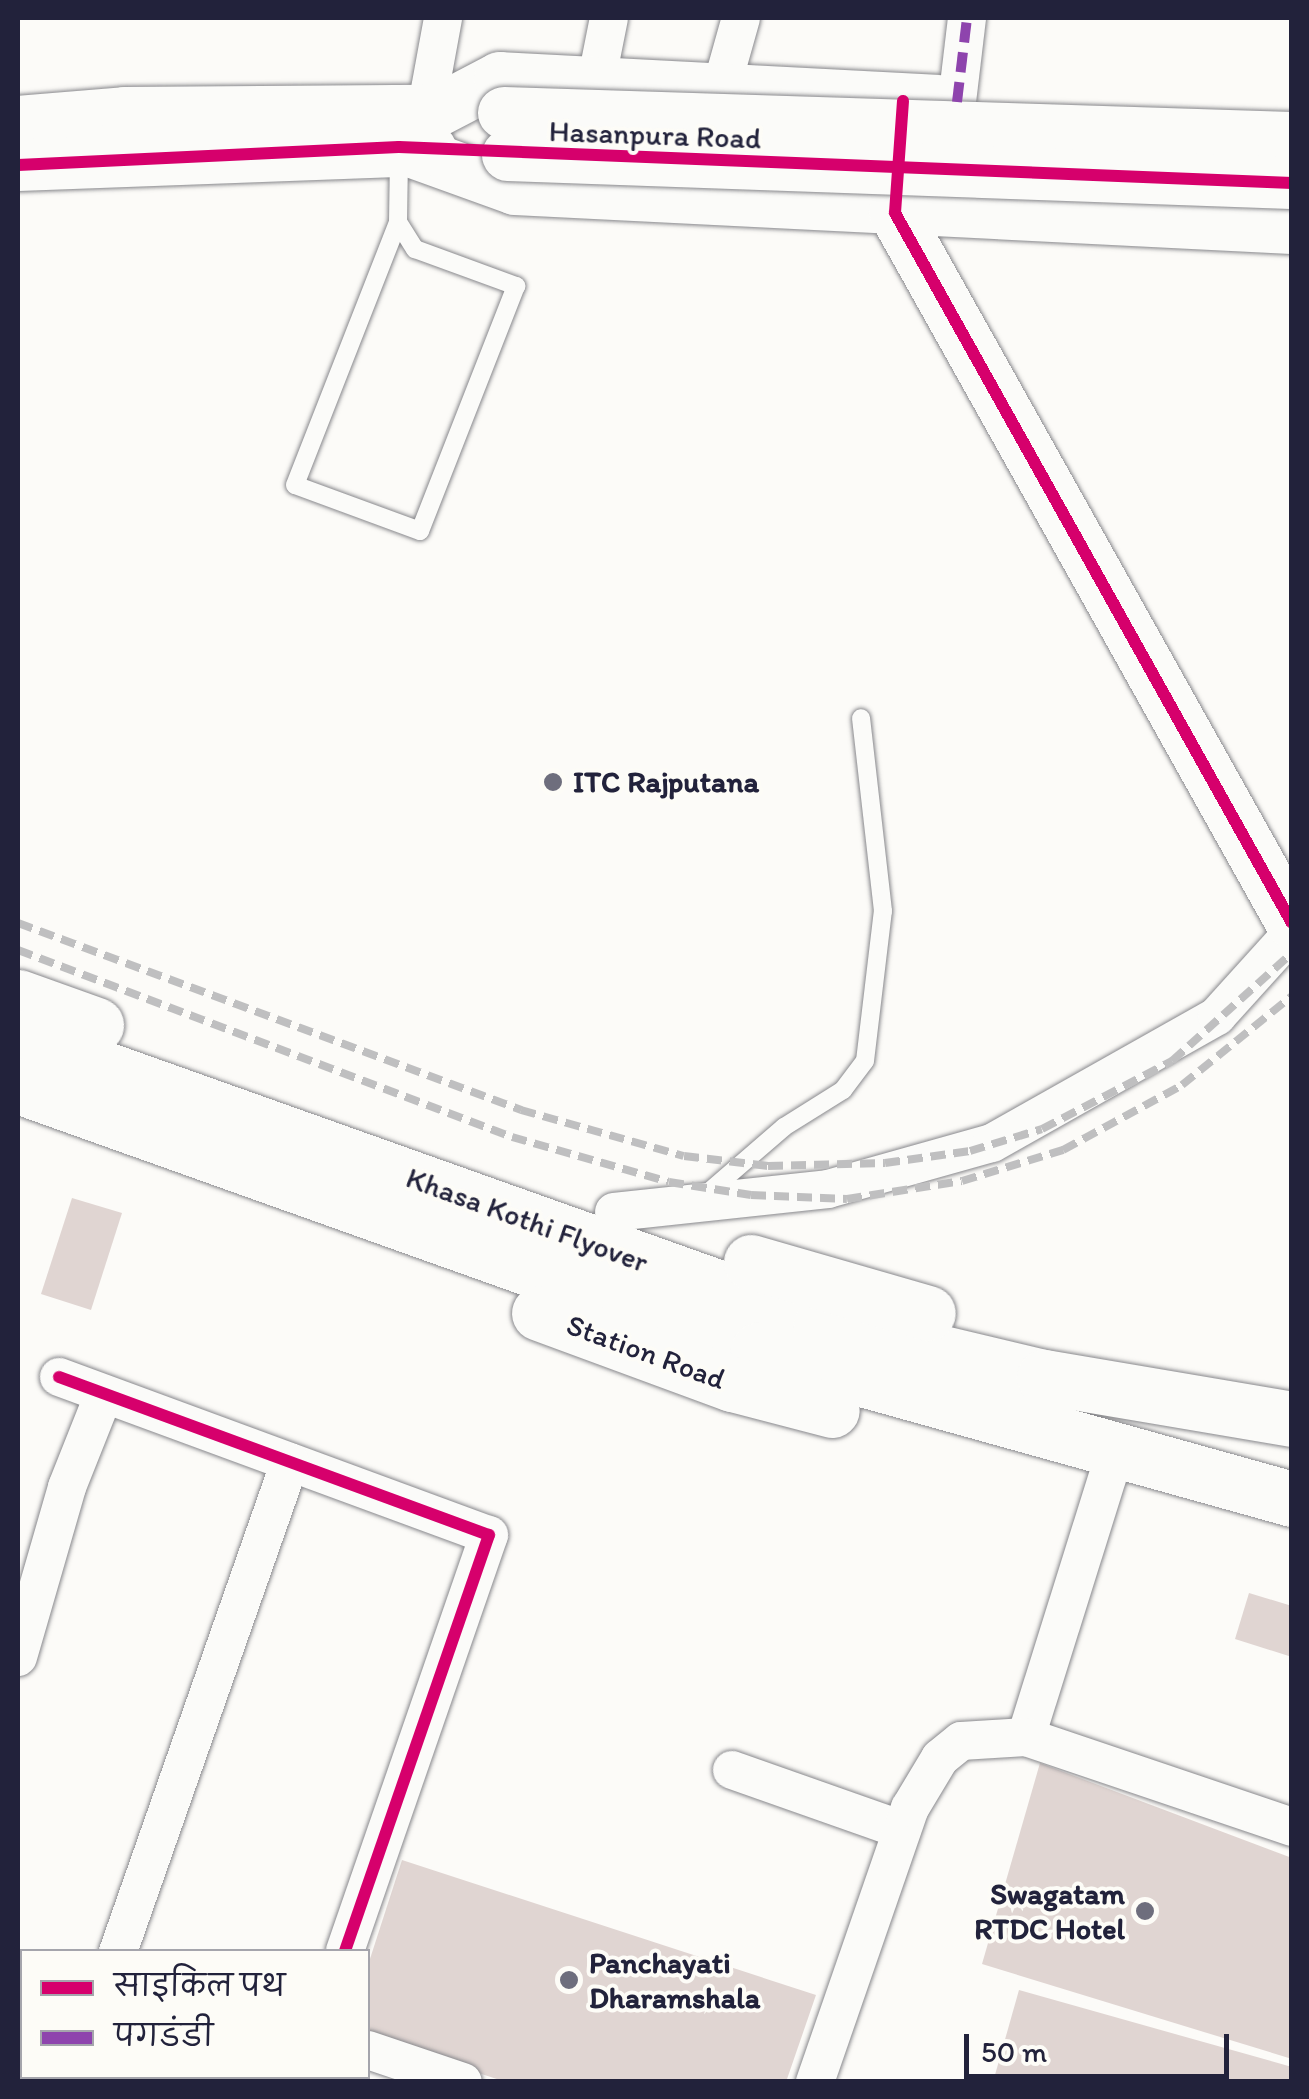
<!DOCTYPE html>
<meta charset="utf-8">
<style>
body{margin:0}
#map{position:relative;width:1309px;height:2099px;overflow:hidden;background:#fcfbf8;font-family:Itim,"Playpen Sans Deva",sans-serif}
div>[style]{position:absolute}
.building>*{inset:0;background:#e0d5d2}
.roads{filter:drop-shadow(0 0 2px #88888c) drop-shadow(0 0 2px #88888c)}
.lane>*{height:18px;margin:-9px;padding:0 9px;transform-origin:9px;border-radius:9px;background:#fbfbf9}
.street>*{height:38px;margin:-19px;padding:0 19px;transform-origin:19px;border-radius:19px;background:#fbfbf9}
.secondary>*{height:52px;margin:-26px;padding:0 26px;transform-origin:26px;border-radius:26px;background:#fbfbf9}
.primary>*{height:55px;margin:-27.5px;padding:0 27.5px;transform-origin:27.5px;border-radius:27.5px;background:#fbfbf9}
.rail>*{height:8px;margin-top:-4px;transform-origin:0;background:repeating-linear-gradient(90deg,#bfbfc0 0 15px,transparent 0 23px)}
.bridges{filter:drop-shadow(0 0 2px #88888c) drop-shadow(0 0 2px #88888c)}
.secondary-bridge>*{height:52px;margin:-26px;padding:0 26px;transform-origin:26px;border-radius:26px;background:#fbfbf9}
.quiet>*{height:10px;margin-top:-5px;transform-origin:0;background:repeating-linear-gradient(90deg,#8e44ad 0 20px,transparent 0 30px)}
.cycleway>*{height:12px;margin:-6px;padding:0 6px;transform-origin:6px;border-radius:6px;background:#d6006c}
.dots>*{width:28px;height:28px;translate:-50% -50%;box-sizing:border-box;border:5px solid #fdfcf7;border-radius:50%}
span{translate:-50% -50%;white-space:nowrap;text-align:center;line-height:1.15;-webkit-text-stroke:8px #fdfcf7;paint-order:stroke}
.street-label{font-size:30px;color:#22223b}
.poi-label{font-size:30px;color:#22223b;font-weight:700}
.left{translate:0 -50%;text-align:left}
.right{translate:-100% -50%;text-align:right}
.frame{position:absolute;inset:0;border:20px solid #22223b;pointer-events:none}
.legend{position:absolute;left:20px;top:1949px;width:350px;height:130px;box-sizing:border-box;background:#fdfcf7;border:2px solid #a5a5ac;margin:0;padding:12px 18px;list-style:none;font-size:30px;color:#22223b}
.legend li{display:flex;align-items:center;gap:20px;height:50px}
.legend b{width:50px;border:2px solid #a5a5ac}
.scale{position:absolute;left:964px;top:2034px;width:265px;height:45px;box-sizing:border-box;border:5px solid #22223b;border-top:0;padding-left:12px;font-size:30px;line-height:35px;white-space:nowrap;color:#22223b;-webkit-text-stroke:8px #fdfcf7;paint-order:stroke}
</style>
<div id="map">
<div class="building">
<i style="clip-path:polygon(72px 1198px,122px 1213px,91px 1310px,41px 1294px)"></i>
<i style="clip-path:polygon(1249px 1593px,1292px 1606px,1292px 1657px,1235px 1639px)"></i>
<i style="clip-path:polygon(1040px 1763px,1292px 1858px,1292px 2059px,982px 1964px)"></i>
<i style="clip-path:polygon(402px 1860px,816px 1995px,786px 2082px,506px 2082px,368px 2037px,368px 1965px)"></i>
<i style="clip-path:polygon(1019px 1990px,1292px 2067px,1292px 2082px,993px 2082px)"></i>
</div>
<div class="roads">
<div class="lane">
<i style="left:398px;top:222px;width:32px;rotate:58deg"></i>
<i style="left:415px;top:249px;width:108px;rotate:20.1deg"></i>
<i style="left:516px;top:286px;width:263px;rotate:111.4deg"></i>
<i style="left:420px;top:531px;width:133px;rotate:-159.8deg"></i>
<i style="left:295px;top:485px;width:282px;rotate:-68.6deg"></i>
<i style="left:398px;top:222px;width:66px;rotate:-89.1deg"></i>
<i style="left:703px;top:1197px;width:107px;rotate:-40.8deg"></i>
<i style="left:784px;top:1127px;width:70px;rotate:-32.1deg"></i>
<i style="left:843px;top:1090px;width:36px;rotate:-53deg"></i>
<i style="left:865px;top:1061px;width:151px;rotate:-83.2deg"></i>
<i style="left:883px;top:911px;width:194px;rotate:-96.5deg"></i>
</div>
<div class="street">
<i style="left:596px;top:83px;width:66px;rotate:-78.7deg"></i>
<i style="left:721px;top:89px;width:74px;rotate:-74.3deg"></i>
<i style="left:957px;top:102px;width:85px;rotate:-83.2deg"></i>
<i style="left:426px;top:111px;width:95px;rotate:-79.6deg"></i>
<i style="left:614px;top:1212px;width:215px;rotate:-6.1deg"></i>
<i style="left:828px;top:1189px;width:170px;rotate:-15.7deg"></i>
<i style="left:992px;top:1143px;width:258px;rotate:-29.4deg"></i>
<i style="left:1217px;top:1016px;width:112px;rotate:-47.9deg"></i>
<i style="left:59px;top:1377px;width:458px;rotate:20.2deg"></i>
<i style="left:489px;top:1535px;width:441px;rotate:109.1deg"></i>
<i style="left:18px;top:1657px;width:177px;rotate:-73.9deg"></i>
<i style="left:67px;top:1487px;width:100px;rotate:-68.3deg"></i>
<i style="left:1026px;top:1737px;width:302px;rotate:-72.6deg"></i>
<i style="left:732px;top:1770px;width:180px;rotate:19.4deg"></i>
<i style="left:118px;top:1952px;width:519px;rotate:-70.66deg"></i>
<i style="left:18px;top:2032px;width:4px;rotate:27deg"></i>
<i style="left:368px;top:2050px;width:100px;rotate:18.6deg"></i>
<i style="left:74px;top:2082px;width:6px;rotate:-81deg"></i>
<i style="left:300px;top:2082px;width:6px;rotate:-72deg"></i>
<i style="left:815px;top:2082px;width:290px;rotate:-70.9deg"></i>
<i style="left:910px;top:1808px;width:58px;rotate:-59deg"></i>
<i style="left:940px;top:1758px;width:27px;rotate:-39deg"></i>
<i style="left:961px;top:1741px;width:65px;rotate:-3.5deg"></i>
<i style="left:1026px;top:1737px;width:281px;rotate:18.7deg"></i>
</div>
<div class="secondary">
<i style="left:394px;top:111px;width:36px;rotate:82deg"></i>
<i style="left:399px;top:147px;width:123px;rotate:19.9deg"></i>
<i style="left:515px;top:189px;width:778px;rotate:2.87deg"></i>
<i style="left:437px;top:111px;width:71px;rotate:-27.6deg"></i>
<i style="left:500px;top:78px;width:438px;rotate:3deg"></i>
<i style="left:18px;top:122px;width:107px;rotate:-4.8deg"></i>
<i style="left:125px;top:113px;width:305px;rotate:-0.4deg"></i>
<i style="left:18px;top:165px;width:413px;rotate:-2.1deg"></i>
<i style="left:897px;top:188px;width:25px;rotate:95deg"></i>
<i style="left:895px;top:213px;width:813px;rotate:60.79deg"></i>
</div>
<div class="primary">
<i style="left:18px;top:997px;width:83px;rotate:19.7deg"></i>
<i style="left:18px;top:1038px;width:852px;rotate:19.6deg"></i>
<i style="left:821px;top:1324px;width:229px;rotate:13.4deg"></i>
<i style="left:1044px;top:1377px;width:252px;rotate:9.6deg"></i>
<i style="left:18px;top:1086px;width:786px;rotate:19.63deg"></i>
<i style="left:758px;top:1350px;width:554px;rotate:15.59deg"></i>
<i style="left:751px;top:1262px;width:184px;rotate:16.1deg"></i>
<i style="left:539px;top:1313px;width:206px;rotate:20.2deg"></i>
<i style="left:732px;top:1384px;width:103px;rotate:14.6deg"></i>
</div>
</div>
<div class="rail">
<i style="left:18px;top:923px;width:537px;rotate:20.39deg"></i>
<i style="left:521px;top:1110px;width:169px;rotate:15.8deg"></i>
<i style="left:684px;top:1156px;width:85px;rotate:6.8deg"></i>
<i style="left:768px;top:1166px;width:117px;rotate:-1.5deg"></i>
<i style="left:885px;top:1163px;width:86px;rotate:-8deg"></i>
<i style="left:970px;top:1151px;width:75px;rotate:-17deg"></i>
<i style="left:1042px;top:1129px;width:147px;rotate:-27.6deg"></i>
<i style="left:1172px;top:1061px;width:161px;rotate:-42deg"></i>
<i style="left:18px;top:950px;width:528px;rotate:20.73deg"></i>
<i style="left:512px;top:1137px;width:163px;rotate:16deg"></i>
<i style="left:669px;top:1182px;width:83px;rotate:9deg"></i>
<i style="left:751px;top:1195px;width:96px;rotate:2.4deg"></i>
<i style="left:847px;top:1199px;width:116px;rotate:-8.9deg"></i>
<i style="left:962px;top:1181px;width:106px;rotate:-17.1deg"></i>
<i style="left:1063px;top:1150px;width:136px;rotate:-28.6deg"></i>
<i style="left:1182px;top:1085px;width:141px;rotate:-39deg"></i>
</div>
<div class="bridges">
<div class="secondary-bridge">
<i style="left:504px;top:113px;width:788px;rotate:1.82deg"></i>
<i style="left:508px;top:155px;width:784px;rotate:2.05deg"></i>
</div>
</div>
<div class="quiet">
<i style="left:957px;top:102px;width:85px;rotate:-83.2deg"></i>
</div>
<div class="cycleway">
<i style="left:903px;top:101px;width:112px;rotate:94.1deg"></i>
<i style="left:895px;top:213px;width:813px;rotate:60.79deg"></i>
<i style="left:18px;top:165px;width:381px;rotate:-2.7deg"></i>
<i style="left:399px;top:147px;width:894px;rotate:2.31deg"></i>
<i style="left:59px;top:1377px;width:458px;rotate:20.2deg"></i>
<i style="left:489px;top:1535px;width:441px;rotate:109.1deg"></i>
</div>
<div class="dots">
<i style="left:553px;top:782px;background:#6e6e7d"></i>
<i style="left:1145px;top:1911px;background:#6e6e7d"></i>
<i style="left:569px;top:1980px;background:#6e6e7d"></i>
</div>
<div class="street-label">
<span style="left:655px;top:135px;rotate:2deg">Hasanpura Road</span>
<span style="left:527px;top:1220px;rotate:20deg">Khasa Kothi Flyover</span>
<span style="left:646px;top:1352px;rotate:20deg">Station Road</span>
</div>
<div class="poi-label">
<span class="left" style="left:573px;top:782px">ITC Rajputana</span>
<span class="right" style="left:1125px;top:1911px">Swagatam<br>RTDC Hotel</span>
<span class="left" style="left:589px;top:1980px">Panchayati<br>Dharamshala</span>
</div>
<div class="frame"></div>
<ul class="legend">
<li><b style="height:12px;background:#d6006c"></b>साइकिल पथ</li>
<li><b style="height:12px;background:#8e44ad"></b>पगडंडी</li>
</ul>
<div class="scale">50 m</div>
</div>
